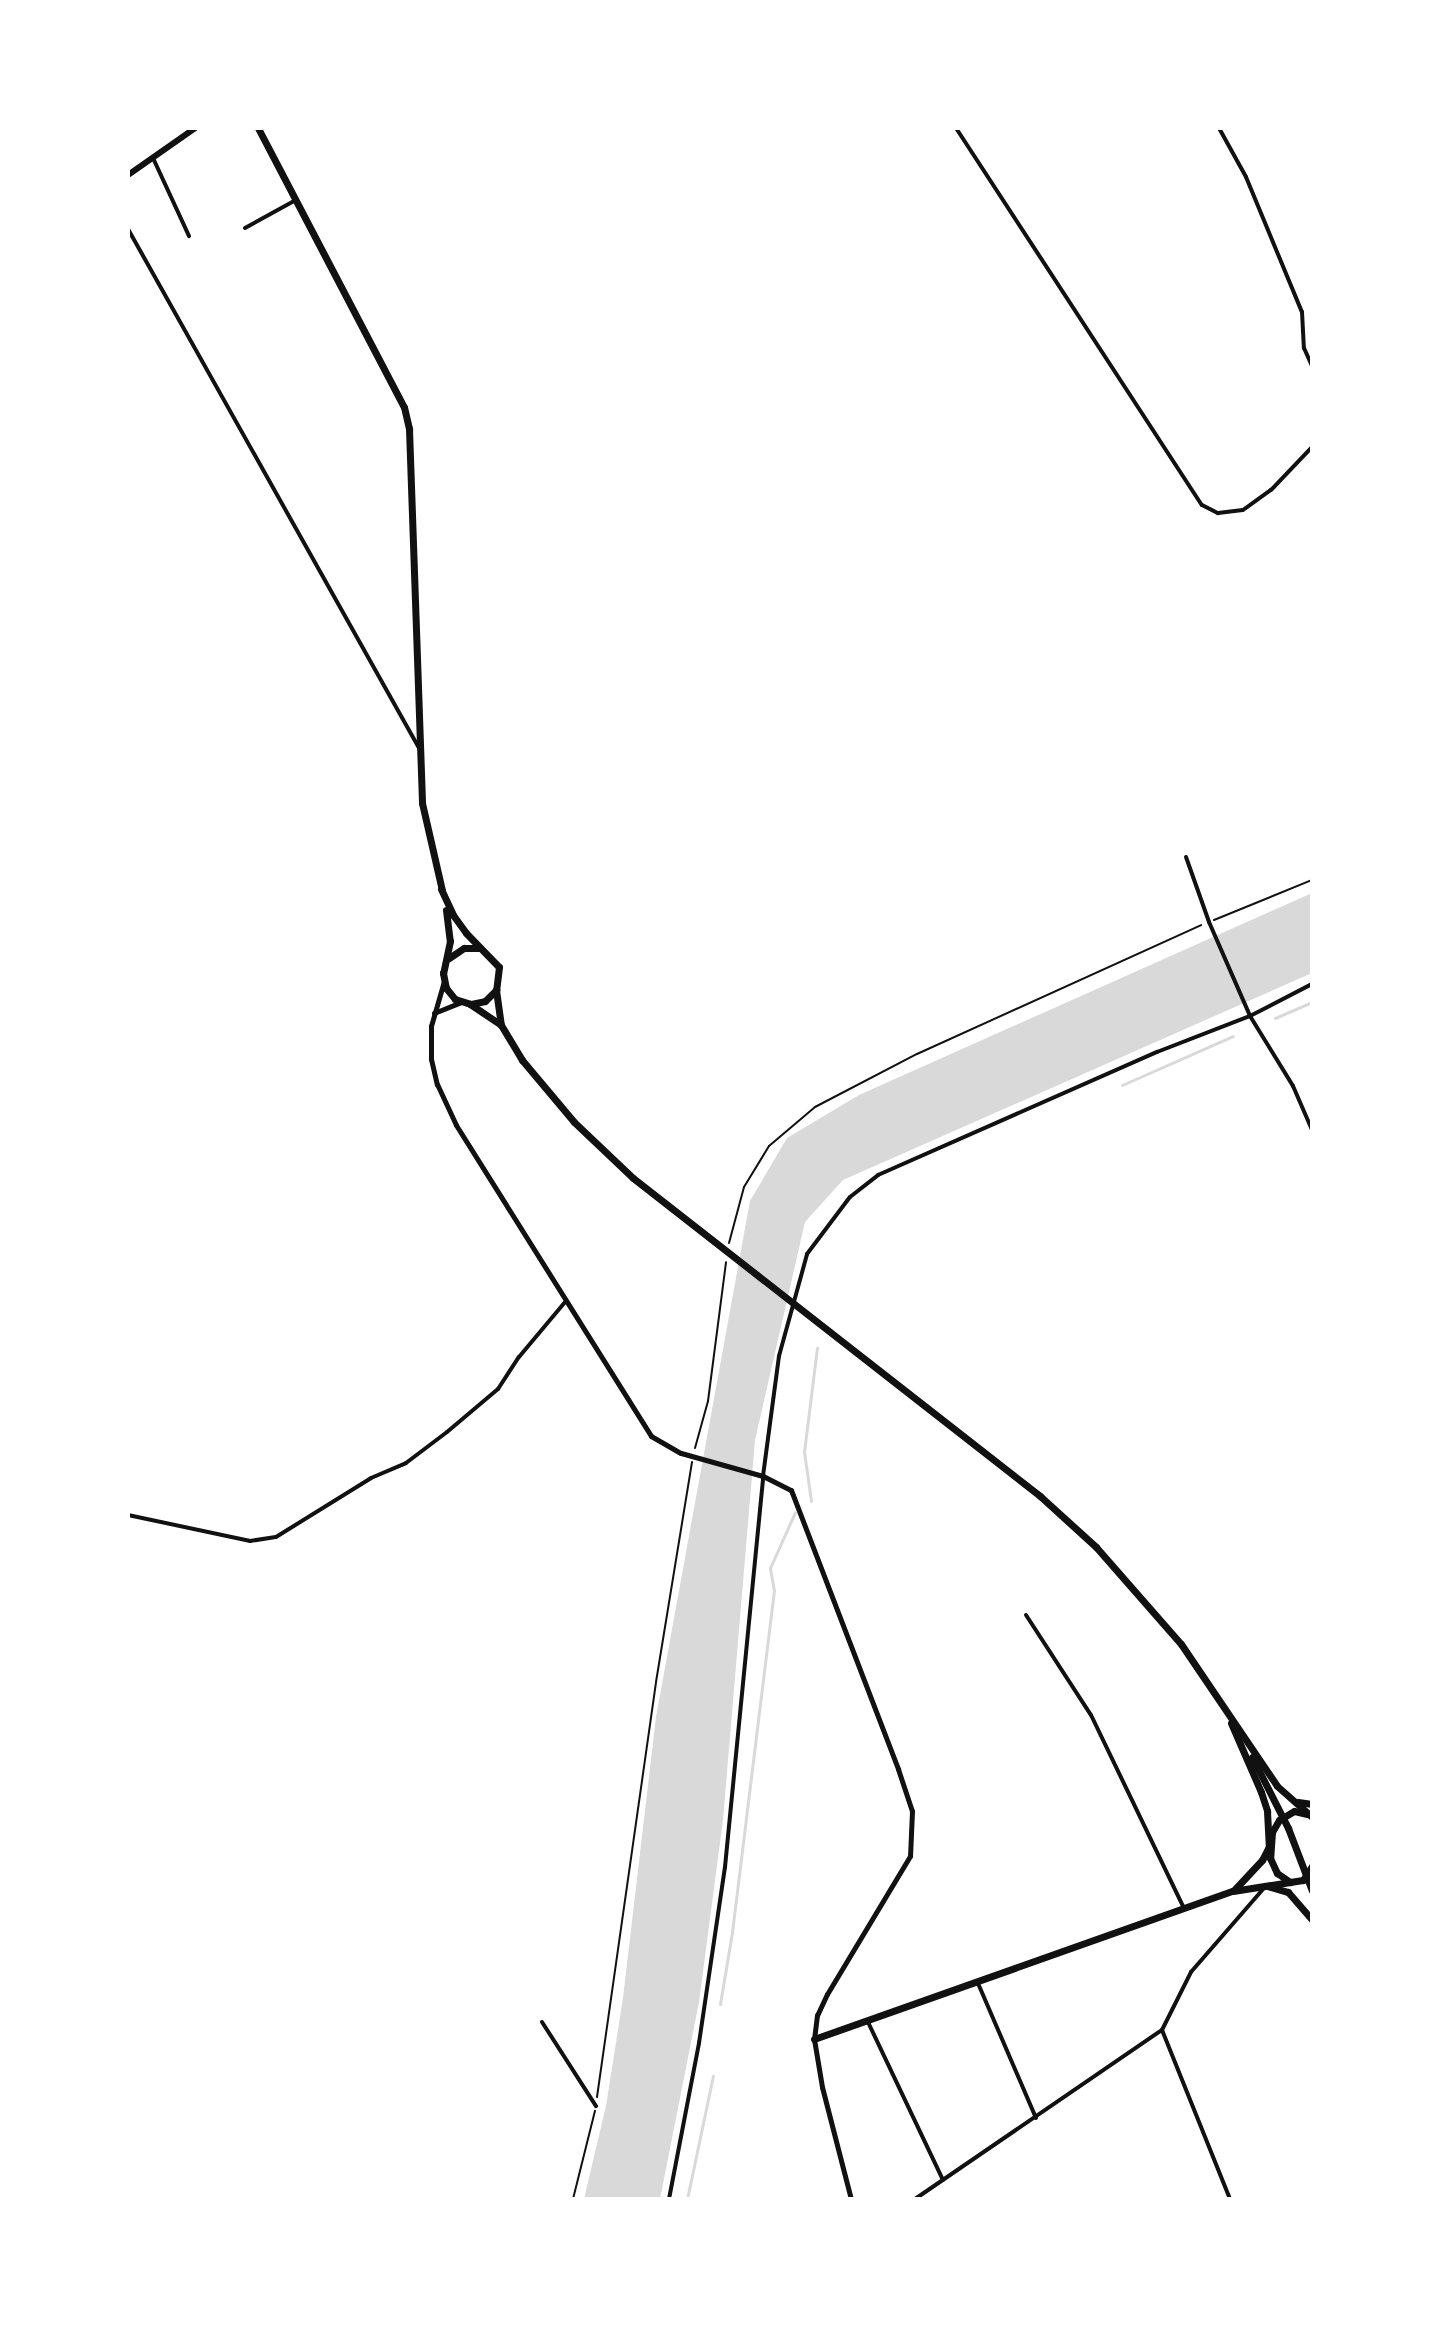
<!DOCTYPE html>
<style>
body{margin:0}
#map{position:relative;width:1440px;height:2327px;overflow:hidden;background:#fff;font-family:Arial,sans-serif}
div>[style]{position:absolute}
.water>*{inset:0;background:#d9d9d9}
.stream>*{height:3px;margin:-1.5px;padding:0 1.5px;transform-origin:1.5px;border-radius:1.5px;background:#d9d9d9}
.path>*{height:2px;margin:-1px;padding:0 1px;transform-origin:1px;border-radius:1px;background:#111}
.minor>*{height:4px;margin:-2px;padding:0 2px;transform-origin:2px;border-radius:2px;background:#111}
.tertiary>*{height:5px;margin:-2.5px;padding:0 2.5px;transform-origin:2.5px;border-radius:2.5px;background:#111}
.secondary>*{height:6px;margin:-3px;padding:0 3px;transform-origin:3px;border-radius:3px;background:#111}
.primary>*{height:7px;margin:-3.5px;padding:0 3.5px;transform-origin:3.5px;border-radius:3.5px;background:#111}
.trunk>*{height:7px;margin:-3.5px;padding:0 3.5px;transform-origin:3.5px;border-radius:3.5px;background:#111}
span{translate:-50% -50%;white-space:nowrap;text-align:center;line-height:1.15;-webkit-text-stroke:6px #fff;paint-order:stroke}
.frame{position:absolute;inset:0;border:130px solid #fff;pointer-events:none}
</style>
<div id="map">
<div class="water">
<i style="clip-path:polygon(1312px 893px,1312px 973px,843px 1180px,805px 1222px,755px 1440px,723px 1820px,699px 2002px,660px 2199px,584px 2199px,606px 2106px,623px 1998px,656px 1717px,750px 1201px,787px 1138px,859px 1095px)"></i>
</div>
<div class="stream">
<i style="left:1275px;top:1018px;width:40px;rotate:-23.4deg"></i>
<i style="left:1122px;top:1085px;width:121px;rotate:-23.8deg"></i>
<i style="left:811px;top:1501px;width:49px;rotate:-98.1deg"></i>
<i style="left:804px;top:1452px;width:105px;rotate:-82.9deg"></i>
<i style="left:720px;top:2004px;width:73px;rotate:-80.5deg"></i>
<i style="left:732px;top:1932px;width:344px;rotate:-83deg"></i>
<i style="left:774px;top:1591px;width:23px;rotate:-100deg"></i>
<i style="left:770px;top:1568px;width:61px;rotate:-65.9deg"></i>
<i style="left:687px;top:2199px;width:126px;rotate:-78.1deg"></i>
</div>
<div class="path">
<i style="left:1214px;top:920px;width:106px;rotate:-22.2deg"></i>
<i style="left:729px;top:1243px;width:58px;rotate:-75deg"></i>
<i style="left:744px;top:1187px;width:48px;rotate:-58.6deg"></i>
<i style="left:769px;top:1146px;width:60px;rotate:-40.3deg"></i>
<i style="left:815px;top:1107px;width:115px;rotate:-27.5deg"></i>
<i style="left:917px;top:1054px;width:312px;rotate:-24.4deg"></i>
<i style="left:695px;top:1448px;width:49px;rotate:-74.5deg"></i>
<i style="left:708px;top:1401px;width:140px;rotate:-82.6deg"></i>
<i style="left:597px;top:2097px;width:419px;rotate:-81.9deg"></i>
<i style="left:656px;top:1682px;width:223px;rotate:-80.7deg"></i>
<i style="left:573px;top:2199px;width:91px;rotate:-76deg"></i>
</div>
<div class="minor">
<i style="left:956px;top:128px;width:450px;rotate:56.9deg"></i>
<i style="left:1202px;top:505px;width:18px;rotate:27deg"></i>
<i style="left:1218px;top:513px;width:25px;rotate:-7deg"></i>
<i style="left:1243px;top:510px;width:34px;rotate:-36deg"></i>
<i style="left:1271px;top:490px;width:59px;rotate:-46.4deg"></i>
<i style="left:1219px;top:128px;width:56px;rotate:61.1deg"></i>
<i style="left:1246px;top:177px;width:146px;rotate:67.5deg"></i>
<i style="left:1302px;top:312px;width:36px;rotate:87deg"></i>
<i style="left:1304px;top:348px;width:20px;rotate:66deg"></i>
<i style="left:153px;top:158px;width:86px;rotate:65.2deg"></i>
<i style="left:245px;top:228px;width:58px;rotate:-28.8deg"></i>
<i style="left:128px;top:229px;width:595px;rotate:60.72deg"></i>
<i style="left:1186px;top:857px;width:69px;rotate:70.5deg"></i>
<i style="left:1209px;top:922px;width:103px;rotate:66.4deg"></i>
<i style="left:1250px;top:1016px;width:82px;rotate:58.4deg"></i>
<i style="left:1293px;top:1086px;width:48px;rotate:66.6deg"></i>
<i style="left:128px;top:1515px;width:125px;rotate:12deg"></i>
<i style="left:250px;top:1541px;width:26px;rotate:-9deg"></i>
<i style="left:276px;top:1537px;width:112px;rotate:-31.8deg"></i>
<i style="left:371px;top:1478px;width:38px;rotate:-23deg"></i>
<i style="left:406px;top:1463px;width:51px;rotate:-37.1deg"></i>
<i style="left:447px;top:1432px;width:67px;rotate:-40.1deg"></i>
<i style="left:498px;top:1389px;width:38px;rotate:-57deg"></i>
<i style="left:519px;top:1357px;width:73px;rotate:-50deg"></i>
<i style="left:1026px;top:1615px;width:119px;rotate:57deg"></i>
<i style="left:1091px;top:1715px;width:214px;rotate:64.3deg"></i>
<i style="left:977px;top:1981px;width:149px;rotate:66.7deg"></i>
<i style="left:867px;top:2020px;width:177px;rotate:64.6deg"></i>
<i style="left:542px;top:2022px;width:100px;rotate:57.3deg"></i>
<i style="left:1162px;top:2030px;width:182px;rotate:68.1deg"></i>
<i style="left:669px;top:2199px;width:159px;rotate:-79.1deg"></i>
<i style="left:699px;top:2043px;width:178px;rotate:-81.6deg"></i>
<i style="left:725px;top:1867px;width:393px;rotate:-84.4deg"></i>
<i style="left:763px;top:1476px;width:121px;rotate:-82.4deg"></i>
<i style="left:779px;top:1356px;width:106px;rotate:-74.6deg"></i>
<i style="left:807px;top:1254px;width:71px;rotate:-53deg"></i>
<i style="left:850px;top:1197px;width:36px;rotate:-38deg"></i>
<i style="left:878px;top:1175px;width:305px;rotate:-23.8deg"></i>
<i style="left:1157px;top:1052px;width:100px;rotate:-21.2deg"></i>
<i style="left:1250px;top:1016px;width:70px;rotate:-27.3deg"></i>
<i style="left:915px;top:2199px;width:299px;rotate:-34.4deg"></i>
<i style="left:1162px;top:2030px;width:65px;rotate:-63.4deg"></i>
<i style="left:1191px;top:1972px;width:113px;rotate:-49deg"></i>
</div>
<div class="tertiary">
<i style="left:444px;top:981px;width:47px;rotate:106.1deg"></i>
<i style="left:431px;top:1026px;width:33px;rotate:90deg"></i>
<i style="left:431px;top:1059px;width:26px;rotate:77deg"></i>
<i style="left:437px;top:1084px;width:45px;rotate:65.1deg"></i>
<i style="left:456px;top:1125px;width:367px;rotate:57.9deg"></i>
<i style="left:651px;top:1436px;width:34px;rotate:30deg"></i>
<i style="left:681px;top:1453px;width:85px;rotate:15.7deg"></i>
<i style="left:763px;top:1476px;width:31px;rotate:27deg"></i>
<i style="left:791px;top:1490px;width:299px;rotate:69deg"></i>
<i style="left:898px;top:1769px;width:44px;rotate:71.6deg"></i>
<i style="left:912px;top:1811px;width:45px;rotate:92.5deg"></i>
<i style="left:910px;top:1856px;width:161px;rotate:121deg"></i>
<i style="left:827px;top:1994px;width:23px;rotate:115deg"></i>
<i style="left:817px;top:2015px;width:24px;rotate:97deg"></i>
<i style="left:814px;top:2039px;width:49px;rotate:80.5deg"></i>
<i style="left:822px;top:2087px;width:116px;rotate:75.5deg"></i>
<i style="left:434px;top:1013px;width:29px;rotate:-22deg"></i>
</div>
<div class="secondary">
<i style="left:128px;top:175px;width:82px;rotate:-35deg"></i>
</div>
<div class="primary">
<i style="left:1235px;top:1889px;width:40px;rotate:-47deg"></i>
<i style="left:1262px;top:1860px;width:16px;rotate:-63deg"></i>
<i style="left:814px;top:2039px;width:444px;rotate:-19.5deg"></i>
<i style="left:1233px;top:1891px;width:58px;rotate:-9deg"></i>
</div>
<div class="trunk">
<i style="left:258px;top:128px;width:315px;rotate:62.4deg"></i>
<i style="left:404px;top:407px;width:23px;rotate:77deg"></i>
<i style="left:409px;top:429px;width:374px;rotate:88deg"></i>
<i style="left:422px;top:803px;width:89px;rotate:77.1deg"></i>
<i style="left:441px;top:889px;width:29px;rotate:65deg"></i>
<i style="left:453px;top:915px;width:22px;rotate:54deg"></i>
<i style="left:466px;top:933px;width:47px;rotate:45.9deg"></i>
<i style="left:499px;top:967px;width:23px;rotate:97deg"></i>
<i style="left:496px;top:990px;width:35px;rotate:82deg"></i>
<i style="left:501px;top:1025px;width:41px;rotate:59deg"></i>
<i style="left:522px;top:1060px;width:81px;rotate:50deg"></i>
<i style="left:574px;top:1122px;width:81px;rotate:43.5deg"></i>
<i style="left:633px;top:1178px;width:517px;rotate:38deg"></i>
<i style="left:1040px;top:1496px;width:76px;rotate:42.3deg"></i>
<i style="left:1096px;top:1547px;width:129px;rotate:48.8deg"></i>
<i style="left:1181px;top:1644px;width:171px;rotate:55.9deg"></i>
<i style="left:1277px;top:1786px;width:47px;rotate:41.5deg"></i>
<i style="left:446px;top:910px;width:31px;rotate:83deg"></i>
<i style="left:450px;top:941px;width:33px;rotate:102deg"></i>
<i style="left:443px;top:973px;width:15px;rotate:79deg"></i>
<i style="left:446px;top:988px;width:14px;rotate:51deg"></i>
<i style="left:455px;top:999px;width:16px;rotate:18deg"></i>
<i style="left:470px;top:1004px;width:37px;rotate:34deg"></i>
<i style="left:449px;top:958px;width:18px;rotate:-34deg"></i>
<i style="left:464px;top:948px;width:15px"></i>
<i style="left:471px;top:1004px;width:14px;rotate:-12deg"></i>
<i style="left:485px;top:1001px;width:16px;rotate:-45deg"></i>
<i style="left:1231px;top:1723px;width:75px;rotate:66.5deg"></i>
<i style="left:1261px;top:1792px;width:20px;rotate:72deg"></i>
<i style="left:1267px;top:1811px;width:35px;rotate:87deg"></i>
<i style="left:1252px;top:1757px;width:80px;rotate:63.1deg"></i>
<i style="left:1288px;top:1828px;width:67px;rotate:69.1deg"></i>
<i style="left:1298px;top:1802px;width:14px;rotate:8deg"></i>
<i style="left:1307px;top:1814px;width:13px;rotate:-167deg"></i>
<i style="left:1294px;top:1811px;width:17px;rotate:149deg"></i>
<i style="left:1279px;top:1820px;width:14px;rotate:120deg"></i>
<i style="left:1272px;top:1832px;width:26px;rotate:94deg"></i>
<i style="left:1270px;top:1858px;width:17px;rotate:65deg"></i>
<i style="left:1277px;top:1873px;width:16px;rotate:35deg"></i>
<i style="left:1290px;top:1882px;width:13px;rotate:-9deg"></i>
<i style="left:1303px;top:1880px;width:17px;rotate:-57deg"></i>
<i style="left:1267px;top:1886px;width:22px;rotate:16deg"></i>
<i style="left:1288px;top:1892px;width:37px;rotate:49deg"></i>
</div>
<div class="frame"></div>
</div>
